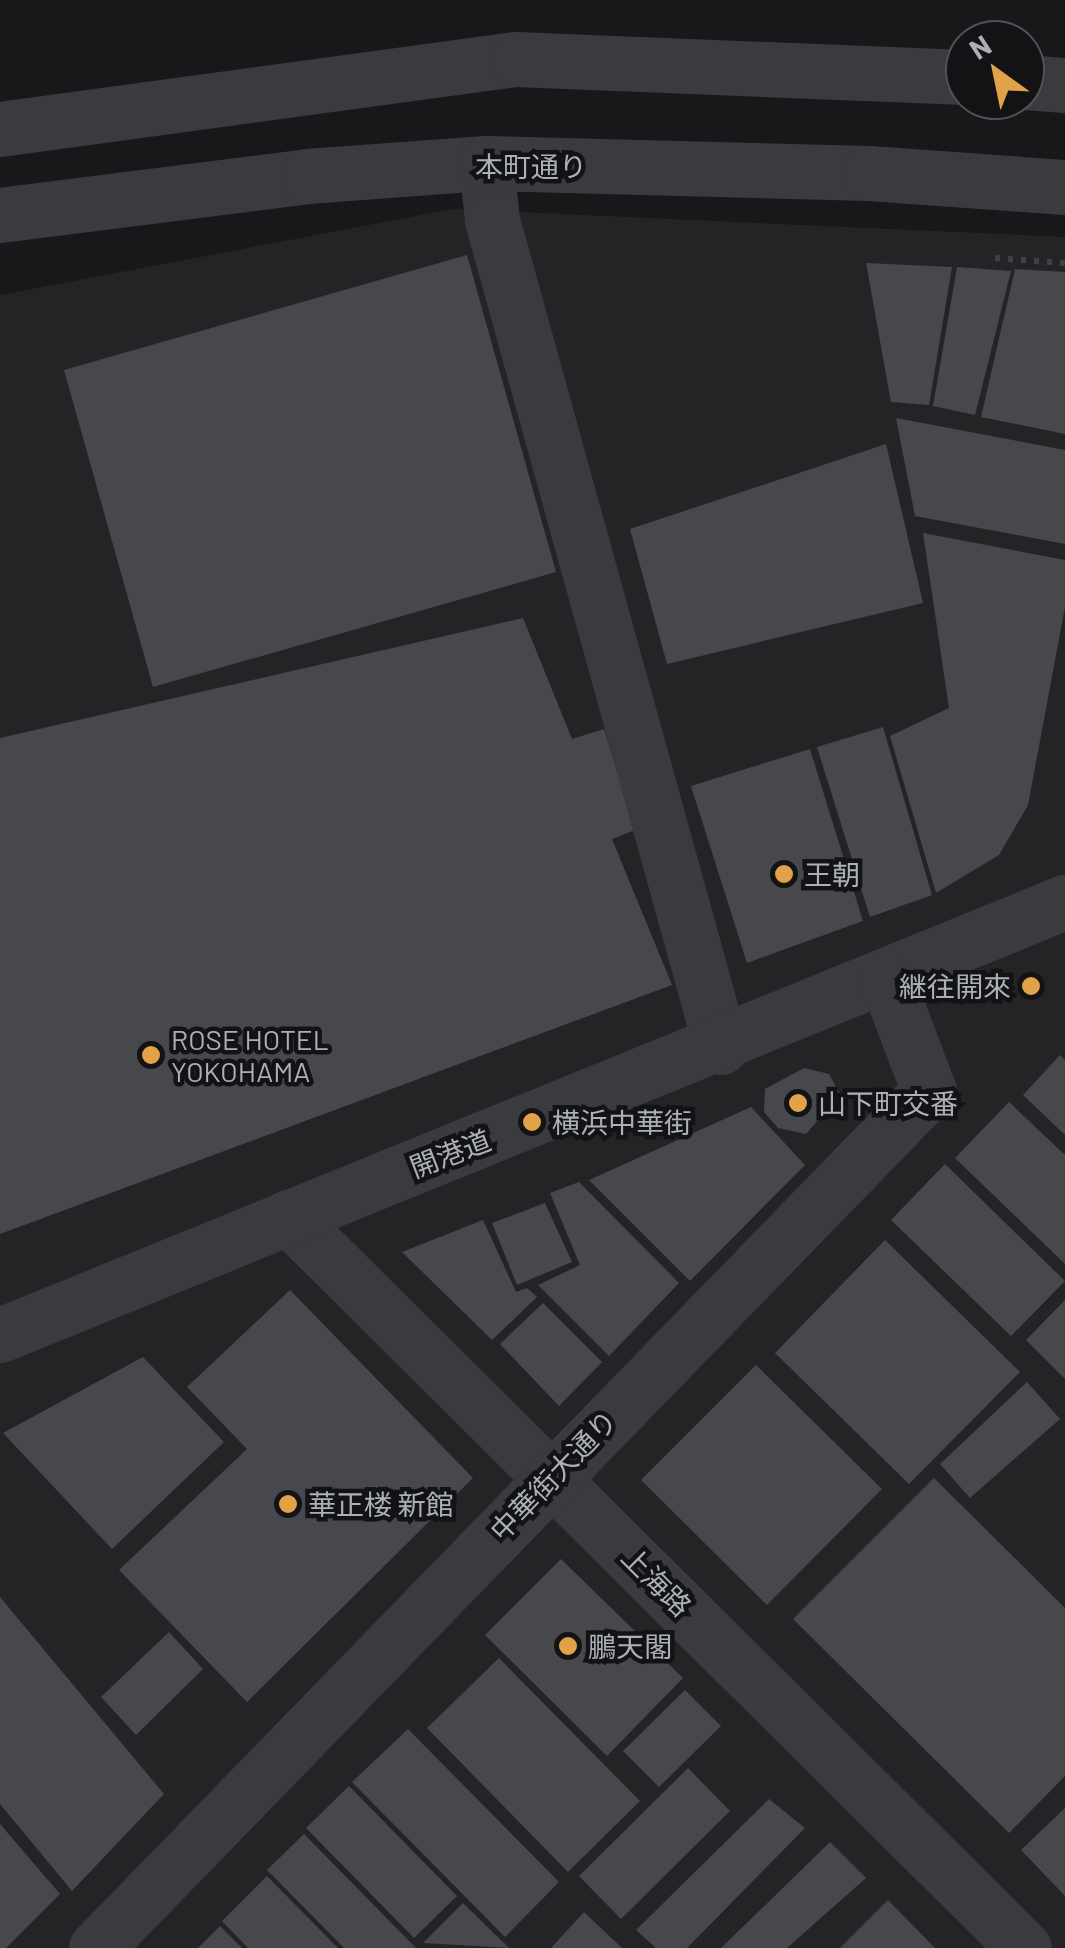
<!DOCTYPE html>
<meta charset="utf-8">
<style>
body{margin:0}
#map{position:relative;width:1065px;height:1948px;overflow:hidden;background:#18181a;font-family:Barlow,"Noto Sans JP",sans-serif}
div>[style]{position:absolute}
.built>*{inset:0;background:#242427}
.building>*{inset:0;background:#47484c}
.path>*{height:6px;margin-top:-3px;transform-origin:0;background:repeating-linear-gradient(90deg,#3f4245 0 5px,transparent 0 13px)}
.minor>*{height:55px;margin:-27.5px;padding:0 27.5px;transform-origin:27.5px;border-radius:27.5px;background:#393b3e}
.dots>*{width:28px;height:28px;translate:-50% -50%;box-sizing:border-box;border:5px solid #131315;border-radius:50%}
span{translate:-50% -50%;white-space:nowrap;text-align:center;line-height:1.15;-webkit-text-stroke:9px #131315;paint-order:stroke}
.street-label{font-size:28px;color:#abb0b8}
.poi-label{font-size:28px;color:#abb0b8}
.left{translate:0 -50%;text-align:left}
.right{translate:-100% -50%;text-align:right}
.north{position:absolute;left:945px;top:20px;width:100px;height:100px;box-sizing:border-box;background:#131315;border:2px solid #505256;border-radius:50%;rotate:327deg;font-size:28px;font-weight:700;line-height:40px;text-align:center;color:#abb0b8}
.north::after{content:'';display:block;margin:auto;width:35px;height:45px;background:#e2a248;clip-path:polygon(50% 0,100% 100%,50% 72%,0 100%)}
</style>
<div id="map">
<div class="built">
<i style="clip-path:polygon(453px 209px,1065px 237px,1065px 1948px,0 1948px,0 295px)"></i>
</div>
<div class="building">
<i style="clip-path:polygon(467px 255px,556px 572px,153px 687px,64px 370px)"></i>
<i style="clip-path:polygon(866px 263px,952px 267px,929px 405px,891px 402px)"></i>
<i style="clip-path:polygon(957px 267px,1011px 271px,975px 415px,933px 406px)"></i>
<i style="clip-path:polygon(1015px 269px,1065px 272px,1065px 434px,981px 417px)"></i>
<i style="clip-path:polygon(896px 418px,1065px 450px,1065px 544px,915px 516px)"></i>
<i style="clip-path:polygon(886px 444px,923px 603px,667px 664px,630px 529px)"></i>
<i style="clip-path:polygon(923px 533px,1065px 560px,1065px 607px,1028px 805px,999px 855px,936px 893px,890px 736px,949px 708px)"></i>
<i style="clip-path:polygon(523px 618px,572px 739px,604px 729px,635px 830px,612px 839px,672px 985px,0 1234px,0 738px)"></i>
<i style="clip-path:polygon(883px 727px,932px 895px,870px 917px,817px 747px)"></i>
<i style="clip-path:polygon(810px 749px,863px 921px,747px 963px,691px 786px)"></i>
<i style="clip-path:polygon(1060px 1055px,1065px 1060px,1065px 1135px,1023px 1095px)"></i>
<i style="clip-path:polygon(804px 1068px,829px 1074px,840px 1094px,806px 1134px,778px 1128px,764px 1112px,765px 1089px)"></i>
<i style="clip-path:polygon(1009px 1102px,1065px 1155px,1065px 1264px,955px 1158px)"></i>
<i style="clip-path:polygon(751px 1107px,805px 1165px,690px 1281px,589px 1180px)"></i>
<i style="clip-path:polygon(945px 1164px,1065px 1281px,1011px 1336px,891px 1220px)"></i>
<i style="clip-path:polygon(579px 1182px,679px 1283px,609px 1356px,538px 1285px,580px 1265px,550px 1193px)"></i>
<i style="clip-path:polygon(545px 1203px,572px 1262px,517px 1285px,492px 1223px)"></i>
<i style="clip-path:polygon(483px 1220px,516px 1292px,527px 1288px,537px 1297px,492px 1340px,402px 1252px)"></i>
<i style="clip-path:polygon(885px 1240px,1020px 1372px,909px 1484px,775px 1353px)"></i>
<i style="clip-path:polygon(290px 1290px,473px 1478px,247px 1702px,119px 1570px,247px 1449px,187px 1387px)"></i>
<i style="clip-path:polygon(1065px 1300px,1065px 1379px,1026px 1340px)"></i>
<i style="clip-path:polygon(543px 1303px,602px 1362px,559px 1406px,500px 1344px)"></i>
<i style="clip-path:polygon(143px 1357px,224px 1442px,112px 1549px,3px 1433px)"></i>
<i style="clip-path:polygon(756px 1365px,882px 1489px,767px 1605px,641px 1480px)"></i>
<i style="clip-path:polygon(1027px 1382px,1060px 1419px,970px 1498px,940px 1464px)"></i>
<i style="clip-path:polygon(934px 1478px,1065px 1608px,1065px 1776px,1009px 1833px,793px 1619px)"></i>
<i style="clip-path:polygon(561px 1559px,683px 1678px,607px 1756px,485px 1635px)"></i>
<i style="clip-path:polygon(0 1597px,164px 1794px,72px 1891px,0 1804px)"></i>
<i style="clip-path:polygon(169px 1632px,203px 1669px,136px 1735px,101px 1697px)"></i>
<i style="clip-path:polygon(499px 1658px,640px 1801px,568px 1872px,427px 1728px)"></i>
<i style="clip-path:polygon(685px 1690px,721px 1726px,659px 1787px,623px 1751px)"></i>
<i style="clip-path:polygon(408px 1729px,559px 1882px,505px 1937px,352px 1782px)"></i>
<i style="clip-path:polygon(688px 1768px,730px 1811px,621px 1919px,579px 1876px)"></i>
<i style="clip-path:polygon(349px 1786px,457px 1896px,414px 1938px,306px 1828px)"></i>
<i style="clip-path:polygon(769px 1799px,805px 1828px,687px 1948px,656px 1948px,636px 1930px)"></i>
<i style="clip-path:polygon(1065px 1808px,1065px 1896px,1021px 1850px)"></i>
<i style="clip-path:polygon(0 1824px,60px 1894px,6px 1948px,0 1948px)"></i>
<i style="clip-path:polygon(304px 1834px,416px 1948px,344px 1948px,267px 1870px)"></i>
<i style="clip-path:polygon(830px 1842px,866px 1878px,787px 1948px,721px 1948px)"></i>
<i style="clip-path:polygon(267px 1876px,338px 1948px,248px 1948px,222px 1921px)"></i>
<i style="clip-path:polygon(888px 1900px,935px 1948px,840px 1948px)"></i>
<i style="clip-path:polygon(463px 1903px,509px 1948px,423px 1943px)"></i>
<i style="clip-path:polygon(584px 1912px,622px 1948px,551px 1948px)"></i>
<i style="clip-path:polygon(220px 1926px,242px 1948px,198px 1948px)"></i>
</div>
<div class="path">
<i style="left:995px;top:258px;width:70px;rotate:4.1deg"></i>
</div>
<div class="minor">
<i style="left:1025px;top:82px;width:40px;rotate:4.3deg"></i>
<i style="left:0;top:129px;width:521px;rotate:-7.73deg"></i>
<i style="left:516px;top:59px;width:449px;rotate:2.3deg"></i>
<i style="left:486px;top:163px;width:57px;rotate:84deg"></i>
<i style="left:492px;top:220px;width:858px;rotate:74.52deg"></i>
<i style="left:0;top:215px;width:309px;rotate:-7.2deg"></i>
<i style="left:307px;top:176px;width:179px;rotate:-4.2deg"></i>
<i style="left:486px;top:163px;width:383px;rotate:1.5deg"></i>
<i style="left:869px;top:173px;width:196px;rotate:4.1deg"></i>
<i style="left:288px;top:1217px;width:1037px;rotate:44.8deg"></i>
<i style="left:0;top:1335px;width:1150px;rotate:-22.13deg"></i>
<i style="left:96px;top:1948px;width:1195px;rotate:-45.81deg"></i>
<i style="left:929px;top:1091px;width:121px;rotate:-110.8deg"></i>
</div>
<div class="dots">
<i style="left:784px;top:874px;background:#e2a248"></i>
<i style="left:1031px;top:986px;background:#e2a248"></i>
<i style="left:151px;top:1055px;background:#e2a248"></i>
<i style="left:798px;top:1103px;background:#e2a248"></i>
<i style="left:532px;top:1122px;background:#e2a248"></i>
<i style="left:288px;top:1504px;background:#e2a248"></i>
<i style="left:568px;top:1646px;background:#e2a248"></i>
</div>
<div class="street-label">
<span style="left:531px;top:166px">本町通り</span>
<span style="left:450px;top:1153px;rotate:-21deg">開港道</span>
<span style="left:553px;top:1475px;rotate:-46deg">中華街大通り</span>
<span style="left:657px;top:1581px;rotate:45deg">上海路</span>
</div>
<div class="poi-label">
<span class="left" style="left:804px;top:874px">王朝</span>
<span class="right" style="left:1011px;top:986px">継往開來</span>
<span class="left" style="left:171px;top:1055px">ROSE HOTEL<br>YOKOHAMA</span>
<span class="left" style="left:818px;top:1103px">山下町交番</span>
<span class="left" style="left:552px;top:1122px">横浜中華街</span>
<span class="left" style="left:308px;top:1504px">華正楼 新館</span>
<span class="left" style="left:588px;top:1646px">鵬天閣</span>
</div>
<div class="north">N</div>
</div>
